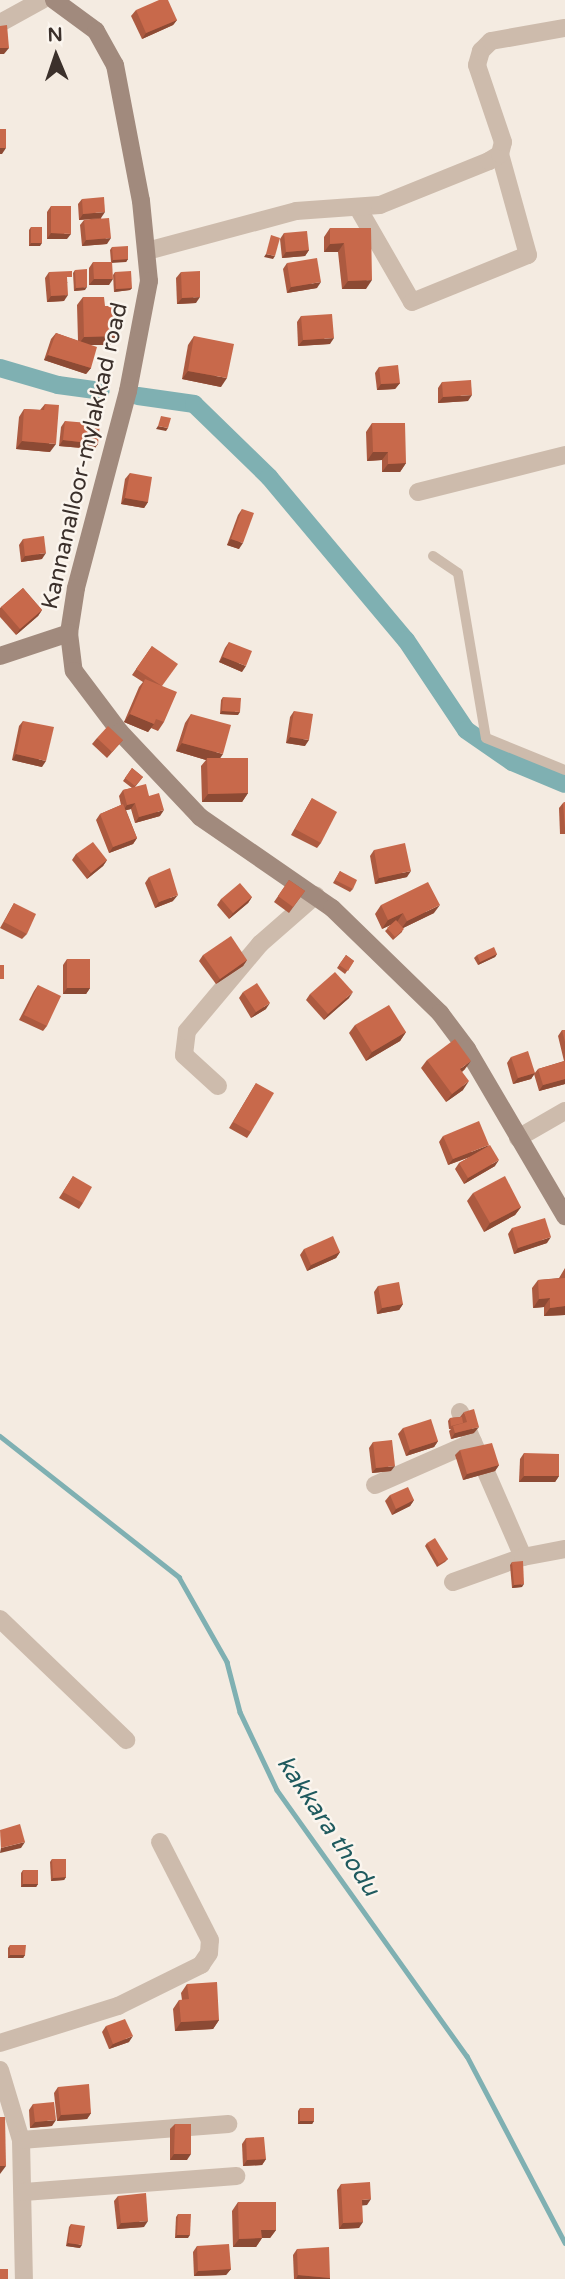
<!DOCTYPE html>
<style>
body{margin:0}
#map{position:relative;width:565px;height:2279px;overflow:hidden;background:#f4ebe1;font-family:"Varela Round",sans-serif}
div>[style]{position:absolute}
.stream>*{height:4.5px;margin:-2.25px;padding:0 2.25px;transform-origin:2.25px;border-radius:2.25px;background:#7fb0b2}
.canal>*{height:18px;margin:-9px;padding:0 9px;transform-origin:9px;border-radius:9px;background:#7fb0b2}
.lane>*{height:10px;margin:-5px;padding:0 5px;transform-origin:5px;border-radius:5px;background:#cdbbac}
.street>*{height:18px;margin:-9px;padding:0 9px;transform-origin:9px;border-radius:9px;background:#cdbbac}
.secondary>*{height:18px;margin:-9px;padding:0 9px;transform-origin:9px;border-radius:9px;background:#a18a7d}
.wall>*{inset:0;background:#ac5a40}
.shaded-wall>*{inset:0;background:#8c4a34}
.building>*{inset:0;background:#c8694b}
span{translate:-50% -50%;white-space:nowrap;text-align:center;line-height:1.15;-webkit-text-stroke:5px #fbf5ee;paint-order:stroke}
.street-label{font-size:23px;color:#3b302b}
.water-label{font-size:24px;color:#1f5a5e;font-style:italic}
.north{position:absolute;left:21px;top:21px;width:70px;height:70px;-webkit-text-stroke:5px #fbf5ee;paint-order:stroke;rotate:358deg;font-size:19px;font-weight:700;line-height:28px;text-align:center;color:#3b302b}
.north::after{content:'';display:block;margin:auto;width:24px;height:32px;background:#3b302b;clip-path:polygon(50% 0,100% 100%,50% 72%,0 100%)}
</style>
<div id="map">
<div class="stream">
<i style="left:0;top:1436px;width:228px;rotate:38.2deg"></i>
<i style="left:179px;top:1577px;width:98px;rotate:60.5deg"></i>
<i style="left:227px;top:1662px;width:52px;rotate:75.4deg"></i>
<i style="left:240px;top:1712px;width:86px;rotate:64.6deg"></i>
<i style="left:277px;top:1790px;width:327px;rotate:54.5deg"></i>
<i style="left:467px;top:2056px;width:211px;rotate:62.3deg"></i>
</div>
<div class="canal">
<i style="left:0;top:368px;width:60px;rotate:16.3deg"></i>
<i style="left:58px;top:385px;width:43px;rotate:7.9deg"></i>
<i style="left:138px;top:396px;width:57px;rotate:8.1deg"></i>
<i style="left:194px;top:404px;width:105px;rotate:44.2deg"></i>
<i style="left:269px;top:477px;width:213px;rotate:50deg"></i>
<i style="left:406px;top:640px;width:108px;rotate:56.3deg"></i>
<i style="left:466px;top:730px;width:56px;rotate:34.8deg"></i>
<i style="left:512px;top:762px;width:57px;rotate:22.5deg"></i>
</div>
<div class="lane">
<i style="left:433px;top:556px;width:30px;rotate:34deg"></i>
<i style="left:458px;top:573px;width:167px;rotate:80.4deg"></i>
<i style="left:486px;top:738px;width:85px;rotate:22.1deg"></i>
</div>
<div class="street">
<i style="left:0;top:23px;width:48px;rotate:-28.7deg"></i>
<i style="left:358px;top:208px;width:108px;rotate:60.1deg"></i>
<i style="left:412px;top:302px;width:125px;rotate:-22.1deg"></i>
<i style="left:528px;top:255px;width:105px;rotate:-105.5deg"></i>
<i style="left:147px;top:251px;width:154px;rotate:-15deg"></i>
<i style="left:296px;top:211px;width:84px;rotate:-4.1deg"></i>
<i style="left:380px;top:205px;width:118px;rotate:-22deg"></i>
<i style="left:489px;top:161px;width:13px;rotate:-32deg"></i>
<i style="left:500px;top:154px;width:12px;rotate:-76deg"></i>
<i style="left:503px;top:142px;width:81px;rotate:-108.7deg"></i>
<i style="left:477px;top:65px;width:15px;rotate:-74deg"></i>
<i style="left:481px;top:51px;width:14px;rotate:-45deg"></i>
<i style="left:491px;top:41px;width:75px;rotate:-10deg"></i>
<i style="left:418px;top:492px;width:152px;rotate:-14.1deg"></i>
<i style="left:218px;top:1086px;width:46px;rotate:-137.6deg"></i>
<i style="left:184px;top:1055px;width:24px;rotate:-83deg"></i>
<i style="left:187px;top:1031px;width:114px;rotate:-50deg"></i>
<i style="left:260px;top:944px;width:74px;rotate:-41.2deg"></i>
<i style="left:518px;top:1138px;width:54px;rotate:-29.9deg"></i>
<i style="left:460px;top:1412px;width:158px;rotate:66.5deg"></i>
<i style="left:375px;top:1485px;width:107px;rotate:-23.7deg"></i>
<i style="left:453px;top:1582px;width:74px;rotate:-19.7deg"></i>
<i style="left:523px;top:1557px;width:43px;rotate:-10.8deg"></i>
<i style="left:0;top:1619px;width:175px;rotate:43.8deg"></i>
<i style="left:0;top:2043px;width:124px;rotate:-17.4deg"></i>
<i style="left:118px;top:2006px;width:93px;rotate:-26.3deg"></i>
<i style="left:201px;top:1965px;width:14px;rotate:-56deg"></i>
<i style="left:209px;top:1953px;width:13px;rotate:-86deg"></i>
<i style="left:210px;top:1940px;width:110px;rotate:-117deg"></i>
<i style="left:0;top:2070px;width:73px;rotate:73.3deg"></i>
<i style="left:21px;top:2140px;width:139px;rotate:88.8deg"></i>
<i style="left:21px;top:2140px;width:208px;rotate:-4.4deg"></i>
<i style="left:24px;top:2192px;width:213px;rotate:-4.3deg"></i>
</div>
<div class="secondary">
<i style="left:54px;top:0;width:52px;rotate:36.4deg"></i>
<i style="left:96px;top:31px;width:39px;rotate:61deg"></i>
<i style="left:115px;top:65px;width:138px;rotate:79.2deg"></i>
<i style="left:141px;top:201px;width:80px;rotate:84.3deg"></i>
<i style="left:149px;top:281px;width:112px;rotate:100.8deg"></i>
<i style="left:128px;top:391px;width:204px;rotate:104.8deg"></i>
<i style="left:76px;top:588px;width:46px;rotate:98.8deg"></i>
<i style="left:69px;top:633px;width:38px;rotate:83deg"></i>
<i style="left:74px;top:671px;width:76px;rotate:53deg"></i>
<i style="left:120px;top:732px;width:117px;rotate:46.7deg"></i>
<i style="left:200px;top:817px;width:160px;rotate:34.6deg"></i>
<i style="left:332px;top:908px;width:151px;rotate:44.2deg"></i>
<i style="left:440px;top:1013px;width:45px;rotate:53.1deg"></i>
<i style="left:467px;top:1049px;width:194px;rotate:59.6deg"></i>
<i style="left:0;top:656px;width:73px;rotate:-18.4deg"></i>
</div>
<div class="wall">
<i style="clip-path:polygon(136px 10px,177px 20px,173px 25px,142px 39px,131px 16px)"></i>
<i style="clip-path:polygon(82px 199px,101px 218px,107px 244px,82px 246px,80px 225px,84px 220px,99px 218px,79px 220px,78px 204px)"></i>
<i style="clip-path:polygon(51px 206px,67px 239px,47px 239px,47px 212px)"></i>
<i style="clip-path:polygon(31px 227px,40px 246px,29px 246px,29px 230px)"></i>
<i style="clip-path:polygon(330px 228px,371px 228px,366px 289px,342px 289px,338px 252px,324px 252px,324px 237px)"></i>
<i style="clip-path:polygon(284px 233px,309px 250px,305px 256px,282px 258px,280px 239px)"></i>
<i style="clip-path:polygon(112px 247px,128px 259px,126px 262px,112px 262px,109px 285px,89px 285px,89px 268px,93px 262px,111px 262px,110px 250px)"></i>
<i style="clip-path:polygon(287px 263px,317px 288px,287px 293px,283px 269px)"></i>
<i style="clip-path:polygon(75px 270px,85px 290px,74px 291px,73px 273px)"></i>
<i style="clip-path:polygon(49px 272px,68px 283px,67px 283px,64px 301px,47px 302px,45px 278px)"></i>
<i style="clip-path:polygon(115px 272px,132px 288px,130px 290px,114px 292px,113px 275px)"></i>
<i style="clip-path:polygon(181px 272px,196px 303px,177px 304px,176px 278px)"></i>
<i style="clip-path:polygon(83px 297px,105px 306px,116px 336px,110px 345px,91px 345px,91px 368px,86px 374px,44px 360px,51px 339px,56px 333px,78px 341px,77px 305px)"></i>
<i style="clip-path:polygon(301px 316px,330px 344px,298px 346px,297px 322px)"></i>
<i style="clip-path:polygon(194px 336px,221px 387px,182px 379px,188px 345px)"></i>
<i style="clip-path:polygon(379px 367px,400px 383px,395px 389px,377px 390px,375px 373px)"></i>
<i style="clip-path:polygon(442px 382px,468px 401px,438px 403px,438px 388px)"></i>
<i style="clip-path:polygon(45px 404px,50px 452px,16px 449px,19px 417px,24px 409px,40px 410px)"></i>
<i style="clip-path:polygon(65px 421px,98px 444px,94px 449px,59px 446px,61px 427px)"></i>
<i style="clip-path:polygon(372px 423px,406px 463px,400px 472px,382px 472px,382px 460px,367px 461px,366px 432px)"></i>
<i style="clip-path:polygon(130px 473px,148px 502px,144px 508px,121px 504px,125px 479px)"></i>
<i style="clip-path:polygon(242px 509px,239px 549px,227px 545px,238px 515px)"></i>
<i style="clip-path:polygon(23px 539px,42px 559px,21px 562px,19px 545px)"></i>
<i style="clip-path:polygon(23px 588px,42px 610px,38px 616px,16px 635px,0 617px,0 608px)"></i>
<i style="clip-path:polygon(229px 642px,242px 672px,219px 662px,225px 648px)"></i>
<i style="clip-path:polygon(152px 646px,162px 686px,164px 722px,158px 731px,151px 728px,148px 732px,124px 722px,139px 687px,143px 682px,132px 675px)"></i>
<i style="clip-path:polygon(223px 697px,238px 715px,220px 714px,221px 700px)"></i>
<i style="clip-path:polygon(294px 711px,305px 746px,286px 743px,290px 717px)"></i>
<i style="clip-path:polygon(191px 714px,220px 758px,248px 793px,242px 802px,202px 802px,201px 766px,206px 760px,176px 751px,185px 723px)"></i>
<i style="clip-path:polygon(23px 721px,42px 767px,12px 760px,19px 726px)"></i>
<i style="clip-path:polygon(97px 738px,123px 740px,107px 758px,92px 744px)"></i>
<i style="clip-path:polygon(132px 768px,143px 777px,135px 787px,149px 796px,160px 816px,135px 823px,131px 809px,126px 810px,137px 838px,133px 844px,109px 853px,96px 820px,100px 814px,121px 805px,119px 796px,123px 790px,132px 788px,123px 781px)"></i>
<i style="clip-path:polygon(312px 798px,321px 843px,317px 848px,291px 835px)"></i>
<i style="clip-path:polygon(565px 802px,565px 834px,560px 834px,559px 808px,563px 803px)"></i>
<i style="clip-path:polygon(374px 850px,407px 877px,375px 884px,370px 856px)"></i>
<i style="clip-path:polygon(76px 854px,107px 860px,103px 866px,87px 879px,72px 860px)"></i>
<i style="clip-path:polygon(340px 871px,353px 889px,350px 892px,333px 883px)"></i>
<i style="clip-path:polygon(149px 877px,173px 901px,155px 908px,145px 883px)"></i>
<i style="clip-path:polygon(289px 880px,305px 891px,289px 913px,274px 902px)"></i>
<i style="clip-path:polygon(252px 897px,248px 903px,229px 919px,217px 905px,221px 899px)"></i>
<i style="clip-path:polygon(14px 903px,27px 934px,22px 939px,0 928px)"></i>
<i style="clip-path:polygon(381px 905px,434px 913px,403px 928px,402px 932px,393px 940px,385px 931px,392px 924px,382px 929px,375px 914px)"></i>
<i style="clip-path:polygon(497px 954px,495px 957px,478px 965px,474px 958px,477px 955px)"></i>
<i style="clip-path:polygon(203px 955px,247px 960px,243px 966px,216px 984px,199px 961px)"></i>
<i style="clip-path:polygon(346px 955px,354px 961px,345px 974px,337px 968px)"></i>
<i style="clip-path:polygon(67px 959px,90px 988px,86px 994px,63px 994px,63px 965px)"></i>
<i style="clip-path:polygon(38px 985px,47px 1026px,43px 1031px,19px 1020px,34px 991px)"></i>
<i style="clip-path:polygon(243px 992px,266px 1009px,251px 1018px,239px 998px)"></i>
<i style="clip-path:polygon(310px 994px,349px 998px,324px 1020px,306px 1000px)"></i>
<i style="clip-path:polygon(355px 1025px,406px 1032px,400px 1041px,366px 1061px,349px 1033px)"></i>
<i style="clip-path:polygon(562px 1030px,565px 1030px,565px 1084px,539px 1091px,534px 1074px,538px 1069px,564px 1061px,558px 1036px)"></i>
<i style="clip-path:polygon(511px 1057px,535px 1073px,531px 1079px,513px 1084px,507px 1063px)"></i>
<i style="clip-path:polygon(427px 1060px,465px 1069px,462px 1072px,463px 1090px,446px 1102px,421px 1068px)"></i>
<i style="clip-path:polygon(256px 1083px,251px 1132px,247px 1138px,229px 1128px)"></i>
<i style="clip-path:polygon(443px 1136px,495px 1166px,464px 1184px,455px 1169px,459px 1163px,470px 1157px,448px 1165px,439px 1142px)"></i>
<i style="clip-path:polygon(73px 1176px,83px 1203px,79px 1209px,59px 1198px)"></i>
<i style="clip-path:polygon(473px 1193px,521px 1207px,515px 1215px,484px 1232px,467px 1201px)"></i>
<i style="clip-path:polygon(512px 1228px,547px 1243px,514px 1254px,508px 1234px)"></i>
<i style="clip-path:polygon(304px 1249px,340px 1252px,336px 1258px,307px 1271px,300px 1255px)"></i>
<i style="clip-path:polygon(565px 1268px,565px 1315px,544px 1316px,544px 1307px,533px 1308px,532px 1288px,538px 1280px,559px 1278px)"></i>
<i style="clip-path:polygon(378px 1286px,403px 1304px,399px 1310px,377px 1314px,374px 1292px)"></i>
<i style="clip-path:polygon(464px 1412px,474px 1433px,451px 1439px,449px 1431px,451px 1429px,449px 1429px,448px 1421px,450px 1418px,460px 1417px)"></i>
<i style="clip-path:polygon(403px 1428px,438px 1441px,434px 1447px,406px 1456px,398px 1434px)"></i>
<i style="clip-path:polygon(373px 1442px,391px 1471px,372px 1473px,369px 1448px)"></i>
<i style="clip-path:polygon(460px 1450px,499px 1465px,495px 1471px,463px 1480px,455px 1455px)"></i>
<i style="clip-path:polygon(524px 1453px,559px 1476px,555px 1482px,519px 1482px,520px 1459px)"></i>
<i style="clip-path:polygon(390px 1495px,414px 1500px,410px 1506px,392px 1515px,385px 1501px)"></i>
<i style="clip-path:polygon(427px 1543px,448px 1559px,445px 1562px,437px 1567px,425px 1546px)"></i>
<i style="clip-path:polygon(512px 1562px,522px 1587px,512px 1588px,510px 1565px)"></i>
<i style="clip-path:polygon(52px 1859px,66px 1877px,64px 1880px,51px 1881px,50px 1862px)"></i>
<i style="clip-path:polygon(23px 1870px,38px 1884px,36px 1887px,21px 1887px,21px 1873px)"></i>
<i style="clip-path:polygon(10px 1945px,25px 1955px,23px 1958px,8px 1958px,8px 1948px)"></i>
<i style="clip-path:polygon(187px 1984px,219px 2020px,213px 2029px,175px 2031px,173px 2009px,179px 2000px,182px 2000px,181px 1993px)"></i>
<i style="clip-path:polygon(106px 2026px,129px 2042px,109px 2049px,102px 2032px)"></i>
<i style="clip-path:polygon(58px 2087px,91px 2113px,87px 2119px,57px 2121px,54px 2093px)"></i>
<i style="clip-path:polygon(33px 2104px,52px 2126px,30px 2128px,29px 2110px)"></i>
<i style="clip-path:polygon(300px 2108px,314px 2121px,312px 2124px,298px 2124px,298px 2111px)"></i>
<i style="clip-path:polygon(175px 2124px,187px 2160px,170px 2160px,170px 2129px)"></i>
<i style="clip-path:polygon(246px 2138px,266px 2159px,262px 2165px,243px 2166px,242px 2144px)"></i>
<i style="clip-path:polygon(341px 2184px,367px 2205px,362px 2205px,359px 2228px,339px 2229px,337px 2190px)"></i>
<i style="clip-path:polygon(118px 2196px,144px 2227px,117px 2229px,114px 2201px)"></i>
<i style="clip-path:polygon(238px 2202px,276px 2230px,270px 2238px,262px 2238px,256px 2247px,233px 2247px,232px 2211px)"></i>
<i style="clip-path:polygon(178px 2214px,188px 2238px,175px 2238px,176px 2217px)"></i>
<i style="clip-path:polygon(71px 2224px,80px 2248px,66px 2246px,69px 2227px)"></i>
<i style="clip-path:polygon(197px 2246px,231px 2269px,226px 2275px,194px 2276px,193px 2252px)"></i>
<i style="clip-path:polygon(297px 2249px,330px 2278px,330px 2279px,294px 2279px,293px 2255px)"></i>
</div>
<div class="shaded-wall">
<i style="clip-path:polygon(177px 20px,173px 25px,142px 39px,146px 33px)"></i>
<i style="clip-path:polygon(0 48px,9px 48px,4px 54px,0 54px)"></i>
<i style="clip-path:polygon(0 148px,6px 148px,2px 154px,0 154px)"></i>
<i style="clip-path:polygon(105px 212px,101px 218px,79px 220px,83px 214px)"></i>
<i style="clip-path:polygon(51px 233px,71px 234px,67px 239px,47px 239px)"></i>
<i style="clip-path:polygon(111px 238px,107px 244px,82px 246px,86px 240px)"></i>
<i style="clip-path:polygon(31px 243px,42px 243px,40px 246px,29px 246px)"></i>
<i style="clip-path:polygon(344px 243px,338px 252px,324px 252px,330px 244px)"></i>
<i style="clip-path:polygon(309px 250px,305px 256px,282px 258px,286px 252px)"></i>
<i style="clip-path:polygon(266px 254px,275px 256px,273px 259px,264px 257px)"></i>
<i style="clip-path:polygon(128px 259px,126px 262px,111px 263px,113px 260px)"></i>
<i style="clip-path:polygon(94px 279px,113px 279px,109px 285px,89px 285px)"></i>
<i style="clip-path:polygon(372px 280px,366px 289px,342px 289px,348px 281px)"></i>
<i style="clip-path:polygon(321px 282px,317px 288px,287px 293px,291px 287px)"></i>
<i style="clip-path:polygon(87px 287px,85px 290px,74px 291px,76px 288px)"></i>
<i style="clip-path:polygon(132px 288px,130px 290px,114px 292px,116px 289px)"></i>
<i style="clip-path:polygon(68px 295px,64px 301px,47px 302px,51px 296px)"></i>
<i style="clip-path:polygon(200px 297px,196px 303px,177px 304px,182px 298px)"></i>
<i style="clip-path:polygon(116px 336px,110px 345px,78px 345px,84px 337px)"></i>
<i style="clip-path:polygon(334px 338px,330px 344px,298px 346px,303px 340px)"></i>
<i style="clip-path:polygon(48px 355px,91px 368px,86px 374px,44px 360px)"></i>
<i style="clip-path:polygon(188px 371px,227px 378px,221px 387px,182px 379px)"></i>
<i style="clip-path:polygon(400px 383px,395px 389px,377px 390px,381px 384px)"></i>
<i style="clip-path:polygon(472px 395px,468px 401px,438px 403px,443px 397px)"></i>
<i style="clip-path:polygon(158px 426px,168px 428px,166px 431px,156px 429px)"></i>
<i style="clip-path:polygon(63px 440px,98px 444px,94px 449px,59px 446px)"></i>
<i style="clip-path:polygon(22px 441px,56px 444px,50px 452px,16px 449px)"></i>
<i style="clip-path:polygon(373px 452px,388px 452px,382px 460px,367px 461px)"></i>
<i style="clip-path:polygon(406px 463px,400px 472px,382px 472px,388px 464px)"></i>
<i style="clip-path:polygon(125px 498px,148px 502px,144px 508px,121px 504px)"></i>
<i style="clip-path:polygon(231px 539px,243px 543px,239px 549px,227px 545px)"></i>
<i style="clip-path:polygon(46px 553px,42px 559px,21px 562px,25px 556px)"></i>
<i style="clip-path:polygon(42px 610px,38px 616px,16px 635px,20px 629px)"></i>
<i style="clip-path:polygon(223px 657px,246px 666px,242px 672px,219px 662px)"></i>
<i style="clip-path:polygon(222px 711px,240px 712px,238px 715px,220px 714px)"></i>
<i style="clip-path:polygon(130px 714px,154px 724px,148px 732px,124px 722px)"></i>
<i style="clip-path:polygon(290px 737px,309px 740px,305px 746px,286px 743px)"></i>
<i style="clip-path:polygon(182px 743px,223px 754px,217px 763px,207px 758px,206px 760px,176px 751px)"></i>
<i style="clip-path:polygon(16px 754px,46px 761px,42px 767px,12px 760px)"></i>
<i style="clip-path:polygon(248px 793px,242px 802px,202px 802px,208px 794px)"></i>
<i style="clip-path:polygon(135px 803px,131px 809px,123px 811px,127px 805px)"></i>
<i style="clip-path:polygon(164px 810px,160px 816px,135px 823px,139px 817px)"></i>
<i style="clip-path:polygon(137px 838px,133px 844px,109px 853px,113px 847px)"></i>
<i style="clip-path:polygon(107px 860px,103px 866px,87px 879px,91px 873px)"></i>
<i style="clip-path:polygon(411px 871px,407px 877px,375px 884px,379px 878px)"></i>
<i style="clip-path:polygon(178px 895px,173px 901px,155px 908px,159px 902px)"></i>
<i style="clip-path:polygon(252px 897px,248px 903px,229px 919px,233px 913px)"></i>
<i style="clip-path:polygon(440px 905px,434px 913px,401px 929px,407px 921px)"></i>
<i style="clip-path:polygon(403px 913px,397px 922px,382px 929px,388px 920px)"></i>
<i style="clip-path:polygon(497px 954px,495px 957px,478px 965px,480px 962px)"></i>
<i style="clip-path:polygon(247px 960px,243px 966px,216px 984px,220px 979px)"></i>
<i style="clip-path:polygon(67px 988px,90px 988px,86px 994px,63px 994px)"></i>
<i style="clip-path:polygon(353px 992px,349px 998px,324px 1020px,328px 1014px)"></i>
<i style="clip-path:polygon(270px 1003px,266px 1009px,251px 1018px,256px 1012px)"></i>
<i style="clip-path:polygon(406px 1032px,400px 1041px,366px 1061px,372px 1052px)"></i>
<i style="clip-path:polygon(471px 1061px,465px 1069px,454px 1078px,460px 1069px)"></i>
<i style="clip-path:polygon(535px 1073px,531px 1079px,513px 1084px,518px 1078px)"></i>
<i style="clip-path:polygon(565px 1079px,565px 1084px,539px 1091px,543px 1085px)"></i>
<i style="clip-path:polygon(469px 1081px,463px 1090px,446px 1102px,452px 1094px)"></i>
<i style="clip-path:polygon(489px 1145px,485px 1151px,448px 1165px,453px 1159px)"></i>
<i style="clip-path:polygon(499px 1160px,495px 1166px,464px 1184px,468px 1178px)"></i>
<i style="clip-path:polygon(521px 1207px,515px 1215px,484px 1232px,490px 1223px)"></i>
<i style="clip-path:polygon(551px 1237px,547px 1243px,514px 1254px,518px 1248px)"></i>
<i style="clip-path:polygon(340px 1252px,336px 1258px,307px 1271px,311px 1265px)"></i>
<i style="clip-path:polygon(550px 1298px,544px 1307px,533px 1308px,539px 1299px)"></i>
<i style="clip-path:polygon(403px 1304px,399px 1310px,377px 1314px,382px 1308px)"></i>
<i style="clip-path:polygon(565px 1306px,565px 1315px,544px 1316px,550px 1308px)"></i>
<i style="clip-path:polygon(479px 1427px,474px 1433px,451px 1439px,455px 1433px)"></i>
<i style="clip-path:polygon(438px 1441px,434px 1447px,406px 1456px,410px 1450px)"></i>
<i style="clip-path:polygon(499px 1465px,495px 1471px,463px 1480px,467px 1474px)"></i>
<i style="clip-path:polygon(395px 1466px,391px 1471px,372px 1473px,376px 1468px)"></i>
<i style="clip-path:polygon(524px 1476px,559px 1476px,555px 1482px,519px 1482px)"></i>
<i style="clip-path:polygon(414px 1500px,410px 1506px,392px 1515px,396px 1509px)"></i>
<i style="clip-path:polygon(524px 1584px,522px 1587px,512px 1588px,514px 1585px)"></i>
<i style="clip-path:polygon(25px 1842px,21px 1848px,0 1853px,1px 1848px)"></i>
<i style="clip-path:polygon(66px 1877px,64px 1880px,51px 1881px,53px 1878px)"></i>
<i style="clip-path:polygon(23px 1884px,38px 1884px,36px 1887px,21px 1887px)"></i>
<i style="clip-path:polygon(10px 1955px,25px 1955px,23px 1958px,8px 1958px)"></i>
<i style="clip-path:polygon(219px 2020px,213px 2029px,175px 2031px,181px 2022px)"></i>
<i style="clip-path:polygon(133px 2036px,129px 2042px,109px 2049px,113px 2044px)"></i>
<i style="clip-path:polygon(91px 2113px,87px 2119px,57px 2121px,61px 2115px)"></i>
<i style="clip-path:polygon(56px 2120px,52px 2126px,30px 2128px,35px 2122px)"></i>
<i style="clip-path:polygon(300px 2121px,314px 2121px,312px 2124px,298px 2124px)"></i>
<i style="clip-path:polygon(174px 2154px,191px 2154px,187px 2160px,170px 2160px)"></i>
<i style="clip-path:polygon(266px 2159px,262px 2165px,243px 2166px,247px 2160px)"></i>
<i style="clip-path:polygon(0 2166px,6px 2166px,0 2174px)"></i>
<i style="clip-path:polygon(371px 2199px,367px 2205px,358px 2206px,362px 2200px)"></i>
<i style="clip-path:polygon(148px 2221px,144px 2227px,117px 2229px,121px 2223px)"></i>
<i style="clip-path:polygon(363px 2222px,359px 2228px,339px 2229px,343px 2223px)"></i>
<i style="clip-path:polygon(261px 2230px,276px 2230px,270px 2238px,255px 2238px)"></i>
<i style="clip-path:polygon(177px 2235px,190px 2235px,188px 2238px,175px 2238px)"></i>
<i style="clip-path:polygon(262px 2238px,256px 2247px,233px 2247px,239px 2239px)"></i>
<i style="clip-path:polygon(68px 2243px,82px 2245px,80px 2248px,66px 2246px)"></i>
<i style="clip-path:polygon(231px 2269px,226px 2275px,194px 2276px,198px 2271px)"></i>
<i style="clip-path:polygon(298px 2275px,330px 2278px,330px 2279px,296px 2279px)"></i>
</div>
<div class="building">
<i style="clip-path:polygon(159px 0,168px 0,177px 20px,146px 33px,136px 10px)"></i>
<i style="clip-path:polygon(7px 25px,9px 48px,0 48px,0 26px)"></i>
<i style="clip-path:polygon(0 129px,6px 129px,6px 148px,0 148px)"></i>
<i style="clip-path:polygon(104px 197px,105px 212px,83px 214px,82px 199px)"></i>
<i style="clip-path:polygon(51px 206px,71px 206px,71px 234px,51px 233px)"></i>
<i style="clip-path:polygon(109px 218px,111px 238px,86px 240px,84px 220px)"></i>
<i style="clip-path:polygon(31px 227px,42px 227px,42px 243px,31px 243px)"></i>
<i style="clip-path:polygon(330px 228px,371px 228px,372px 280px,348px 281px,344px 243px,330px 244px)"></i>
<i style="clip-path:polygon(307px 231px,309px 250px,286px 252px,284px 233px)"></i>
<i style="clip-path:polygon(271px 235px,280px 238px,275px 256px,266px 254px)"></i>
<i style="clip-path:polygon(128px 246px,128px 259px,113px 260px,112px 247px)"></i>
<i style="clip-path:polygon(317px 258px,321px 282px,291px 287px,287px 263px)"></i>
<i style="clip-path:polygon(93px 262px,112px 262px,113px 279px,94px 279px)"></i>
<i style="clip-path:polygon(87px 269px,87px 287px,76px 288px,75px 270px)"></i>
<i style="clip-path:polygon(72px 271px,72px 277px,67px 277px,68px 295px,51px 296px,49px 272px)"></i>
<i style="clip-path:polygon(131px 271px,132px 288px,116px 289px,115px 272px)"></i>
<i style="clip-path:polygon(200px 271px,200px 297px,182px 298px,181px 272px)"></i>
<i style="clip-path:polygon(83px 297px,104px 297px,105px 306px,115px 306px,116px 336px,84px 337px)"></i>
<i style="clip-path:polygon(332px 314px,334px 338px,303px 340px,301px 316px)"></i>
<i style="clip-path:polygon(56px 333px,97px 347px,91px 368px,48px 355px)"></i>
<i style="clip-path:polygon(194px 336px,234px 344px,227px 378px,188px 371px)"></i>
<i style="clip-path:polygon(398px 365px,400px 383px,381px 384px,379px 367px)"></i>
<i style="clip-path:polygon(471px 380px,472px 395px,443px 397px,442px 382px)"></i>
<i style="clip-path:polygon(45px 404px,59px 405px,56px 444px,22px 441px,24px 409px,44px 410px)"></i>
<i style="clip-path:polygon(161px 416px,171px 418px,168px 428px,158px 426px)"></i>
<i style="clip-path:polygon(65px 421px,100px 424px,98px 444px,63px 440px)"></i>
<i style="clip-path:polygon(372px 423px,405px 423px,406px 463px,388px 464px,388px 452px,373px 452px)"></i>
<i style="clip-path:polygon(130px 473px,152px 477px,148px 502px,125px 498px)"></i>
<i style="clip-path:polygon(242px 509px,254px 513px,243px 543px,231px 539px)"></i>
<i style="clip-path:polygon(44px 536px,46px 553px,25px 556px,23px 539px)"></i>
<i style="clip-path:polygon(23px 588px,42px 610px,20px 629px,1px 607px)"></i>
<i style="clip-path:polygon(229px 642px,252px 651px,246px 666px,223px 657px)"></i>
<i style="clip-path:polygon(152px 646px,178px 664px,162px 686px,136px 669px)"></i>
<i style="clip-path:polygon(145px 679px,177px 692px,164px 722px,156px 719px,154px 724px,130px 714px)"></i>
<i style="clip-path:polygon(223px 697px,241px 698px,240px 712px,222px 711px)"></i>
<i style="clip-path:polygon(294px 711px,313px 714px,309px 740px,290px 737px)"></i>
<i style="clip-path:polygon(191px 714px,231px 725px,223px 754px,182px 743px)"></i>
<i style="clip-path:polygon(23px 721px,54px 727px,46px 761px,16px 754px)"></i>
<i style="clip-path:polygon(108px 726px,123px 740px,112px 752px,97px 738px)"></i>
<i style="clip-path:polygon(207px 758px,248px 758px,248px 793px,208px 794px)"></i>
<i style="clip-path:polygon(132px 768px,143px 777px,135px 786px,125px 778px)"></i>
<i style="clip-path:polygon(146px 784px,149px 796px,159px 793px,164px 810px,139px 817px,135px 803px,127px 805px,123px 790px)"></i>
<i style="clip-path:polygon(312px 798px,337px 812px,321px 843px,295px 829px)"></i>
<i style="clip-path:polygon(565px 802px,565px 829px,563px 803px)"></i>
<i style="clip-path:polygon(123px 804px,137px 838px,113px 847px,100px 814px)"></i>
<i style="clip-path:polygon(93px 842px,107px 860px,91px 873px,76px 854px)"></i>
<i style="clip-path:polygon(405px 843px,411px 871px,379px 878px,374px 850px)"></i>
<i style="clip-path:polygon(170px 868px,178px 895px,159px 902px,149px 877px)"></i>
<i style="clip-path:polygon(340px 871px,357px 880px,353px 889px,335px 880px)"></i>
<i style="clip-path:polygon(289px 880px,305px 891px,293px 907px,278px 896px)"></i>
<i style="clip-path:polygon(428px 882px,440px 905px,407px 921px,403px 913px,388px 920px,381px 905px)"></i>
<i style="clip-path:polygon(240px 883px,252px 897px,233px 913px,221px 899px)"></i>
<i style="clip-path:polygon(14px 903px,36px 914px,27px 934px,4px 922px)"></i>
<i style="clip-path:polygon(396px 920px,404px 929px,395px 937px,387px 928px)"></i>
<i style="clip-path:polygon(231px 936px,247px 960px,220px 979px,203px 955px)"></i>
<i style="clip-path:polygon(494px 947px,497px 954px,480px 962px,477px 955px)"></i>
<i style="clip-path:polygon(346px 955px,354px 961px,348px 971px,339px 965px)"></i>
<i style="clip-path:polygon(67px 959px,90px 959px,90px 988px,67px 988px)"></i>
<i style="clip-path:polygon(0 965px,4px 965px,4px 979px,0 979px)"></i>
<i style="clip-path:polygon(335px 972px,353px 992px,328px 1014px,310px 994px)"></i>
<i style="clip-path:polygon(257px 983px,270px 1003px,256px 1012px,243px 992px)"></i>
<i style="clip-path:polygon(38px 985px,61px 996px,47px 1026px,24px 1015px)"></i>
<i style="clip-path:polygon(389px 1005px,406px 1032px,372px 1052px,355px 1025px)"></i>
<i style="clip-path:polygon(562px 1030px,565px 1030px,565px 1042px)"></i>
<i style="clip-path:polygon(455px 1039px,471px 1061px,460px 1069px,469px 1081px,452px 1094px,427px 1060px)"></i>
<i style="clip-path:polygon(528px 1051px,535px 1073px,518px 1078px,511px 1057px)"></i>
<i style="clip-path:polygon(565px 1061px,565px 1079px,543px 1085px,538px 1069px)"></i>
<i style="clip-path:polygon(256px 1083px,274px 1093px,251px 1132px,233px 1122px)"></i>
<i style="clip-path:polygon(479px 1121px,489px 1145px,453px 1159px,443px 1136px)"></i>
<i style="clip-path:polygon(490px 1145px,499px 1160px,468px 1178px,459px 1163px)"></i>
<i style="clip-path:polygon(73px 1176px,92px 1187px,83px 1203px,63px 1192px)"></i>
<i style="clip-path:polygon(505px 1176px,521px 1207px,490px 1223px,473px 1193px)"></i>
<i style="clip-path:polygon(545px 1218px,551px 1237px,518px 1248px,512px 1228px)"></i>
<i style="clip-path:polygon(333px 1236px,340px 1252px,311px 1265px,304px 1249px)"></i>
<i style="clip-path:polygon(565px 1278px,565px 1306px,550px 1308px,550px 1298px,539px 1299px,538px 1280px)"></i>
<i style="clip-path:polygon(399px 1282px,403px 1304px,382px 1308px,378px 1286px)"></i>
<i style="clip-path:polygon(474px 1409px,479px 1427px,455px 1433px,453px 1426px,467px 1422px,464px 1412px)"></i>
<i style="clip-path:polygon(462px 1417px,463px 1423px,451px 1426px,450px 1418px)"></i>
<i style="clip-path:polygon(431px 1419px,438px 1441px,410px 1450px,403px 1428px)"></i>
<i style="clip-path:polygon(392px 1440px,395px 1466px,376px 1468px,373px 1442px)"></i>
<i style="clip-path:polygon(492px 1443px,499px 1465px,467px 1474px,460px 1450px)"></i>
<i style="clip-path:polygon(524px 1453px,559px 1454px,559px 1476px,524px 1476px)"></i>
<i style="clip-path:polygon(408px 1487px,414px 1500px,396px 1509px,390px 1495px)"></i>
<i style="clip-path:polygon(435px 1538px,448px 1559px,439px 1564px,427px 1543px)"></i>
<i style="clip-path:polygon(523px 1561px,524px 1584px,514px 1585px,512px 1562px)"></i>
<i style="clip-path:polygon(20px 1824px,25px 1842px,1px 1848px,0 1830px)"></i>
<i style="clip-path:polygon(52px 1859px,66px 1859px,66px 1877px,53px 1878px)"></i>
<i style="clip-path:polygon(23px 1870px,38px 1870px,38px 1884px,23px 1884px)"></i>
<i style="clip-path:polygon(10px 1945px,26px 1945px,25px 1955px,10px 1955px)"></i>
<i style="clip-path:polygon(217px 1982px,219px 2020px,181px 2022px,179px 2000px,189px 1999px,187px 1984px)"></i>
<i style="clip-path:polygon(125px 2019px,133px 2036px,113px 2044px,106px 2026px)"></i>
<i style="clip-path:polygon(89px 2084px,91px 2113px,61px 2115px,58px 2087px)"></i>
<i style="clip-path:polygon(54px 2102px,56px 2120px,35px 2122px,33px 2104px)"></i>
<i style="clip-path:polygon(300px 2108px,314px 2108px,314px 2121px,300px 2121px)"></i>
<i style="clip-path:polygon(0 2117px,5px 2117px,6px 2166px,0 2166px)"></i>
<i style="clip-path:polygon(175px 2124px,191px 2124px,191px 2154px,174px 2154px)"></i>
<i style="clip-path:polygon(264px 2137px,266px 2159px,247px 2160px,246px 2138px)"></i>
<i style="clip-path:polygon(370px 2182px,371px 2199px,362px 2200px,363px 2222px,343px 2223px,341px 2184px)"></i>
<i style="clip-path:polygon(146px 2193px,148px 2221px,121px 2223px,118px 2196px)"></i>
<i style="clip-path:polygon(238px 2202px,276px 2202px,276px 2230px,261px 2230px,262px 2238px,239px 2239px)"></i>
<i style="clip-path:polygon(178px 2214px,191px 2214px,190px 2235px,177px 2235px)"></i>
<i style="clip-path:polygon(71px 2224px,85px 2226px,82px 2245px,68px 2243px)"></i>
<i style="clip-path:polygon(229px 2244px,231px 2269px,198px 2271px,197px 2246px)"></i>
<i style="clip-path:polygon(329px 2247px,330px 2278px,298px 2275px,297px 2249px)"></i>
<i style="clip-path:polygon(0 2269px,8px 2269px,8px 2279px,0 2279px)"></i>
</div>
<div class="street-label">
<span style="left:85px;top:456px;rotate:-77deg">Kannanalloor-mylakkad road</span>
</div>
<div class="water-label">
<span style="left:328px;top:1826px;rotate:56deg">kakkara thodu</span>
</div>
<div class="north">N</div>
</div>
